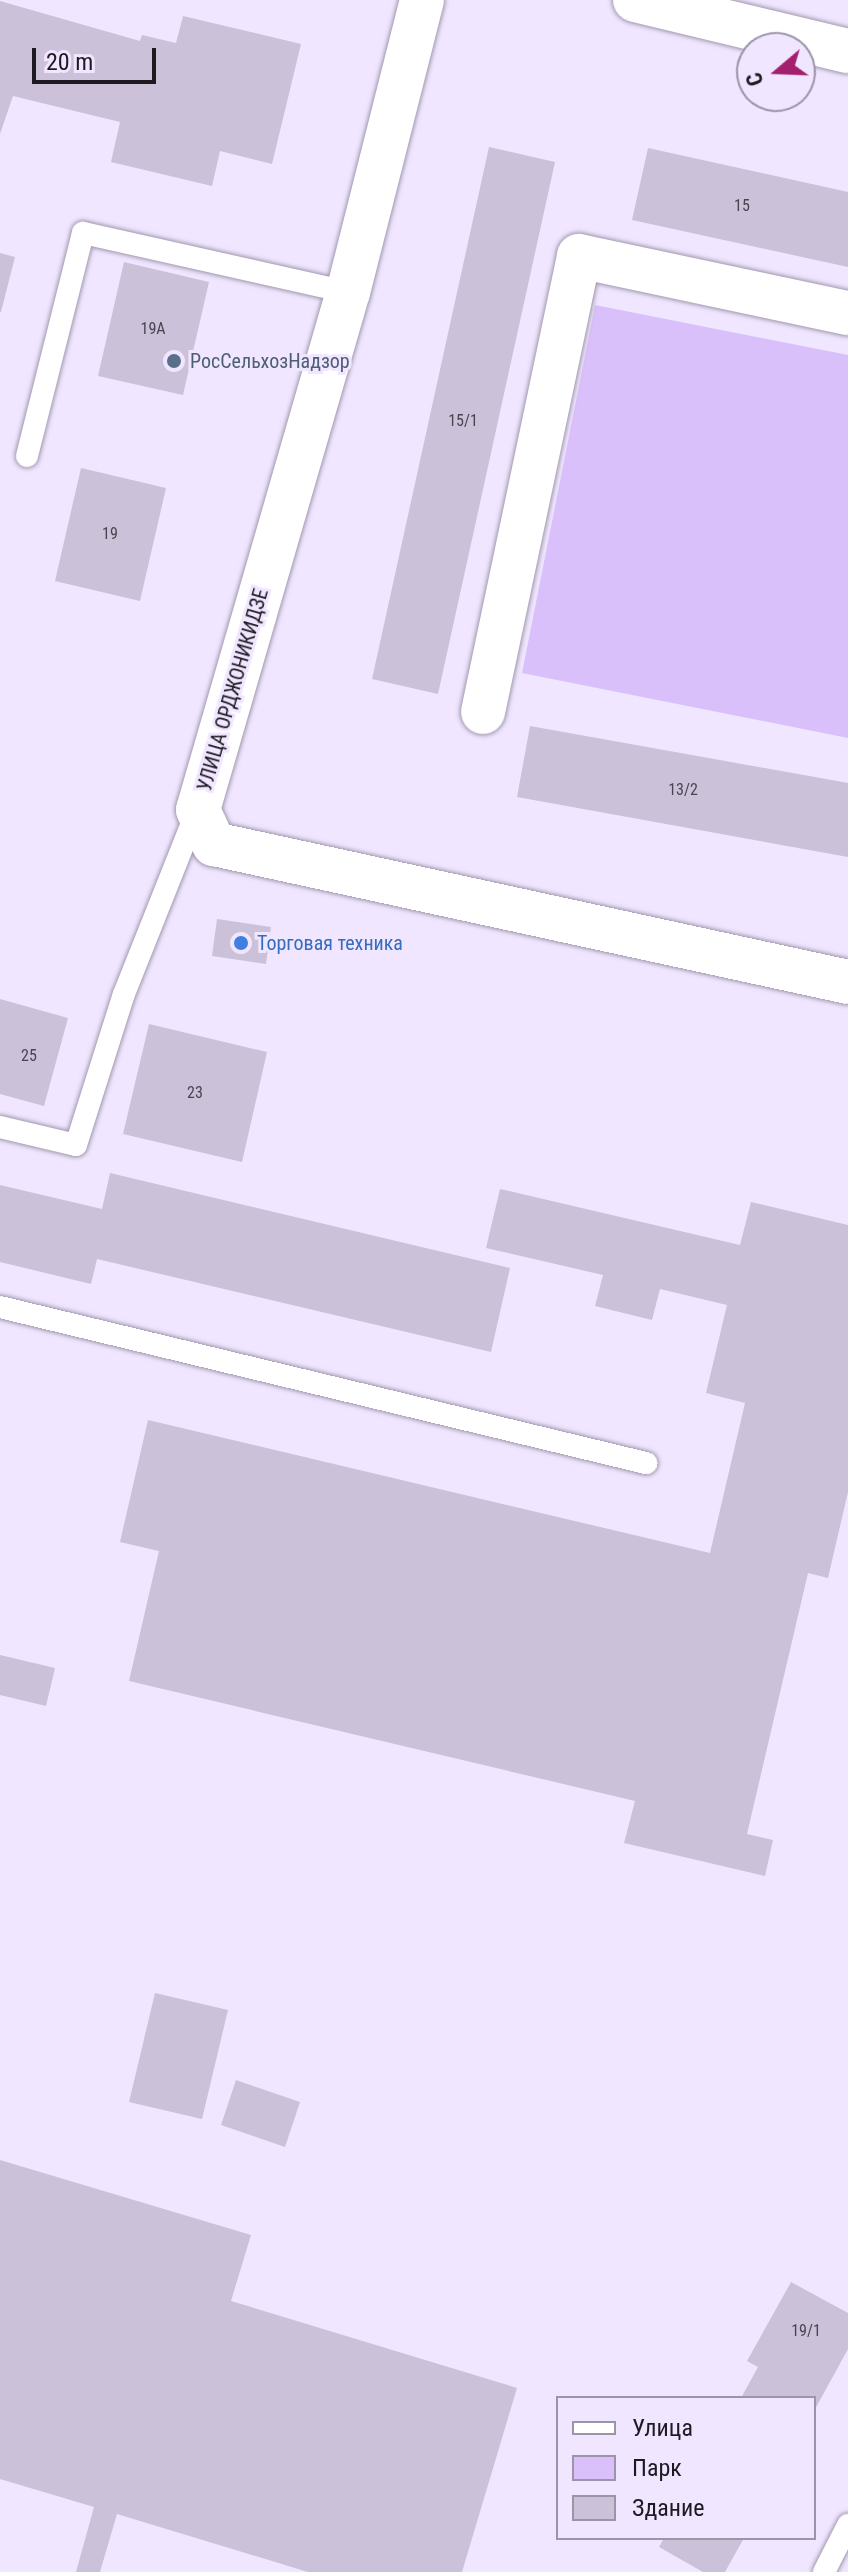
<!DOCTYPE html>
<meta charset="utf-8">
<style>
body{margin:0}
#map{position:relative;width:848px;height:2572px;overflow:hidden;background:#f0e6ff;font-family:"Roboto Condensed",sans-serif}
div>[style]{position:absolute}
.green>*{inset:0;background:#d9c0fa}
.building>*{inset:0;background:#cbc1d9}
.roads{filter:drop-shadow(0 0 2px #a198af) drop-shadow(0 0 2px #a198af)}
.service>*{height:22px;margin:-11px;padding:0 11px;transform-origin:11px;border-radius:11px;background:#fff}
.minor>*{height:44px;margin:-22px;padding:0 22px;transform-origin:22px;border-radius:22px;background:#fff}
.secondary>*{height:44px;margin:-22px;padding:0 22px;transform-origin:22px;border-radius:22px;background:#fff}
.dots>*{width:22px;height:22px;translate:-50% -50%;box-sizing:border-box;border:4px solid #f0e6ff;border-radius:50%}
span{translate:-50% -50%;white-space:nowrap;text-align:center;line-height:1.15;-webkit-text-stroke:6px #f0e6ff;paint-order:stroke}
.number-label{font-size:16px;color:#484450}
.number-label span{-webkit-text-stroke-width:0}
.service-label{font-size:20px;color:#4e5e75}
.left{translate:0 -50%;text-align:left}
.street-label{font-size:20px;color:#1d1a22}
.shop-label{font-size:20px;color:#366cbe}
.legend{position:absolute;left:556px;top:2396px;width:260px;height:144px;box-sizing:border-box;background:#f0e6ff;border:2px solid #9c94a7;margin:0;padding:10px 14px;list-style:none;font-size:24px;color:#1d1a22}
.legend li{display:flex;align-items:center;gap:16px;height:40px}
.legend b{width:40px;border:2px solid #9c94a7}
.north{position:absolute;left:736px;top:32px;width:80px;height:80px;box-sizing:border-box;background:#f0e6ff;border:2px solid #9c94a7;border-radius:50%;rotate:251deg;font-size:22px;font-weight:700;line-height:32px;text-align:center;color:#1d1a22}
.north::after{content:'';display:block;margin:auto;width:28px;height:36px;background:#a4206e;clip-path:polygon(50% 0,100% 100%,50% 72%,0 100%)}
.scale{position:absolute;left:32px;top:48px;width:124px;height:36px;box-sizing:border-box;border:4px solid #1d1a22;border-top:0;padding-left:10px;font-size:24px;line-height:28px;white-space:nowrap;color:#1d1a22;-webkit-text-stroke:6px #f0e6ff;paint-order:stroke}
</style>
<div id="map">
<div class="green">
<i style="clip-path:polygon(595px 305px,848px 355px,848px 738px,522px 673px)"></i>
</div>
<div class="building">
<i style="clip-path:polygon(0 1px,140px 41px,142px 35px,176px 43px,183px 16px,301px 44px,272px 164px,220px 151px,212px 186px,111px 162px,120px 122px,13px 96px,0 134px)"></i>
<i style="clip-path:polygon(489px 147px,555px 162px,438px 694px,372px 679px)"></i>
<i style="clip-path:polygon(648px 148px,848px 192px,848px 267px,632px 220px)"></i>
<i style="clip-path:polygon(0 253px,15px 257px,1px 312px,0 312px)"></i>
<i style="clip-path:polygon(124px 262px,209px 282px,183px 395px,98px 376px)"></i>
<i style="clip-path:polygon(81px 468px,166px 488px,140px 601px,55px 581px)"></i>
<i style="clip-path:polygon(530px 726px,848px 783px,848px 857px,517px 797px)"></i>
<i style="clip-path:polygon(217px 919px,271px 927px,266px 964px,212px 956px)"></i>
<i style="clip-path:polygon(0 999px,68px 1018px,44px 1106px,0 1094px)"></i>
<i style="clip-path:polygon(149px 1024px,267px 1052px,242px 1162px,123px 1134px)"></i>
<i style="clip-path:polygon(110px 1173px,510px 1268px,491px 1352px,97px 1259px,91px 1284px,0 1262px,0 1185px,102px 1209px)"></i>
<i style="clip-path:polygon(500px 1189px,740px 1245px,751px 1202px,848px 1225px,848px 1492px,828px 1578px,808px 1573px,747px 1834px,773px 1840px,765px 1876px,624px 1843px,635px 1801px,129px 1681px,159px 1551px,120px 1542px,148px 1420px,710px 1553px,745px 1403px,706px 1393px,727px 1305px,660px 1289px,652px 1320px,595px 1306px,603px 1275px,486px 1248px)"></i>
<i style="clip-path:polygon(0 1655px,55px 1668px,46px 1706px,0 1695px)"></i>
<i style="clip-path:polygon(155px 1993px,228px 2010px,202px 2119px,129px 2102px)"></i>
<i style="clip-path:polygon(236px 2080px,300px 2102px,285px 2147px,221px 2125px)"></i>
<i style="clip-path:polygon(0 2160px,251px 2235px,231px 2301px,517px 2388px,462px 2572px,308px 2572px,117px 2514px,100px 2572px,76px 2572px,94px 2507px,0 2479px)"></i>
<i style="clip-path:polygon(791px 2282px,848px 2313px,848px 2349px,814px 2411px,814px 2398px,741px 2398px,758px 2367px,747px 2361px)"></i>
<i style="clip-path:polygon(664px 2538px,744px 2538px,725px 2572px,703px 2572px,659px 2547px)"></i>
</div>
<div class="roads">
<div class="service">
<i style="left:27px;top:456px;width:230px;rotate:-75.9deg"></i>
<i style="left:83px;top:233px;width:271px;rotate:12.6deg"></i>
<i style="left:0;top:1127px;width:78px;rotate:13.3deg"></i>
<i style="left:76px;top:1145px;width:158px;rotate:-72.4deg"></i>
<i style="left:124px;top:994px;width:197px;rotate:-68.3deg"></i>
<i style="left:0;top:1307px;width:665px;rotate:13.58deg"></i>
<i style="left:824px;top:2572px;width:53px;rotate:-62.9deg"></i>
</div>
<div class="minor">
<i style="left:422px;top:0;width:301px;rotate:104.2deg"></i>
<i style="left:348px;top:292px;width:539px;rotate:106.15deg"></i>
<i style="left:198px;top:810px;width:38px;rotate:65deg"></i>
<i style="left:214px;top:844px;width:649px;rotate:12.28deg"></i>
<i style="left:483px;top:712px;width:466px;rotate:-78.1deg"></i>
<i style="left:579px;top:256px;width:275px;rotate:12deg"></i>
</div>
<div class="secondary">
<i style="left:635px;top:0;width:219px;rotate:13.5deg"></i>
</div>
</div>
<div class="dots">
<i style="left:174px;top:361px;background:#5c6f8a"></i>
<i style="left:241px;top:943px;background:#3f7fe0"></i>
</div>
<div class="number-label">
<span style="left:742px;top:206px">15</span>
<span style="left:153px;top:329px">19А</span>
<span style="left:463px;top:421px">15/1</span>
<span style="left:110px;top:534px">19</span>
<span style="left:683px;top:790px">13/2</span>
<span style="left:29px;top:1056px">25</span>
<span style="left:195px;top:1093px">23</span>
<span style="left:806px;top:2331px">19/1</span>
</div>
<div class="service-label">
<span class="left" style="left:190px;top:361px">РосСельхозНадзор</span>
</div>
<div class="street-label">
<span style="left:233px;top:690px;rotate:-74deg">УЛИЦА ОРДЖОНИКИДЗЕ</span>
</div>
<div class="shop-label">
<span class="left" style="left:257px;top:943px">Торговая техника</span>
</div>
<ul class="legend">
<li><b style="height:10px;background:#fff"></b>Улица</li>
<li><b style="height:22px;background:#d9c0fa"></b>Парк</li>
<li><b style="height:22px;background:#cbc1d9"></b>Здание</li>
</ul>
<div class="north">С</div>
<div class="scale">20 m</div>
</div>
